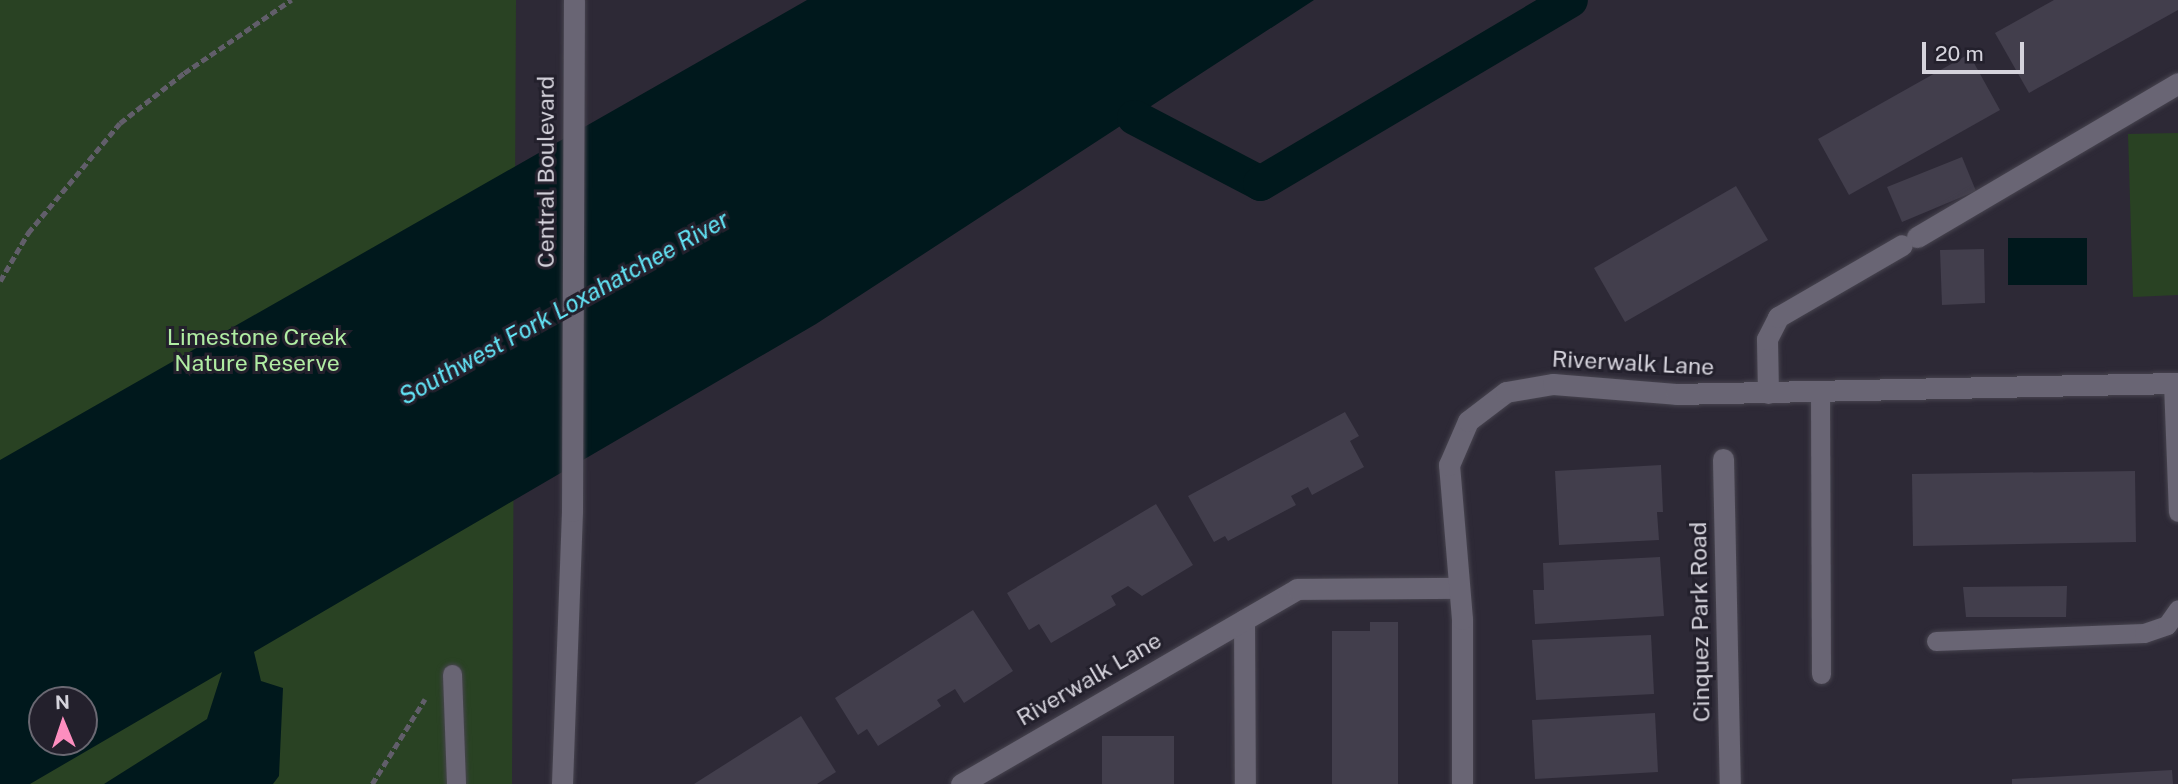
<!DOCTYPE html>
<style>
body{margin:0}
#map{position:relative;width:2178px;height:784px;overflow:hidden;background:#2d2936;font-family:"Public Sans",sans-serif}
div>[style]{position:absolute}
.green>*{inset:0;background:#294223}
.water>*{inset:0;background:#00181c}
.canal>*{height:35px;margin:-17.5px;padding:0 17.5px;transform-origin:17.5px;border-radius:17.5px;background:#00181c}
.building>*{inset:0;background:#423e4c}
.path>*{height:4.5px;margin-top:-2.25px;transform-origin:0;background:repeating-linear-gradient(90deg,#615e6a 0 7px,transparent 0 10.5px)}
.roads{filter:drop-shadow(0 0 2px #47444f) drop-shadow(0 0 2px #47444f)}
.service>*{height:19px;margin:-9.5px;padding:0 9.5px;transform-origin:9.5px;border-radius:9.5px;background:#696574}
.minor>*{height:21px;margin:-10.5px;padding:0 10.5px;transform-origin:10.5px;border-radius:10.5px;background:#696574}
.tertiary>*{height:21px;margin:-10.5px;padding:0 10.5px;transform-origin:10.5px;border-radius:10.5px;background:#696574}
span{translate:-50% -50%;white-space:nowrap;text-align:center;line-height:1.15;-webkit-text-stroke:6px #23202c;paint-order:stroke}
.street-label{font-size:23px;color:#d5d3dc}
.park-label{font-size:23px;color:#b0eca3}
.water-label{font-size:24px;color:#63e5f7;font-style:italic}
.north{position:absolute;left:28px;top:686px;width:70px;height:70px;box-sizing:border-box;background:#23202c;border:2px solid #6a6872;border-radius:50%;rotate:358deg;font-size:19px;font-weight:700;line-height:28px;text-align:center;color:#d5d3dc}
.north::after{content:'';display:block;margin:auto;width:24px;height:32px;background:#fd8ebf;clip-path:polygon(50% 0,100% 100%,50% 72%,0 100%)}
.scale{position:absolute;left:1922px;top:42px;width:102px;height:32px;box-sizing:border-box;border:4px solid #d5d3dc;border-top:0;padding-left:9px;font-size:21px;line-height:24px;white-space:nowrap;color:#d5d3dc;-webkit-text-stroke:5px #23202c;paint-order:stroke}
</style>
<div id="map">
<div class="green">
<i style="clip-path:polygon(evenodd,0 0,516px 0,512px 784px,0 784px,0 0,42px 700px,84px 700px,84px 742px,42px 742px,42px 700px)"></i>
<i style="clip-path:polygon(2178px 133px,2178px 295px,2133px 297px,2128px 134px)"></i>
</div>
<div class="water">
<i style="clip-path:polygon(evenodd,807px 0,1314px 0,816px 324px,254px 652px,261px 681px,283px 688px,279px 776px,273px 784px,104px 784px,207px 719px,222px 672px,30px 784px,0 784px,0 460px,807px 0,42px 700px,84px 700px,84px 742px,42px 742px,42px 700px)"></i>
<i style="clip-path:polygon(2008px 238px,2087px 238px,2087px 285px,2008px 285px)"></i>
</div>
<div class="canal">
<i style="left:1134px;top:117px;width:142px;rotate:27.6deg"></i>
<i style="left:1260px;top:183px;width:360px;rotate:-30.6deg"></i>
</div>
<div class="building">
<i style="clip-path:polygon(2054px 0,2178px 0,2178px 10px,2029px 93px,1995px 33px)"></i>
<i style="clip-path:polygon(1969px 54px,2000px 110px,1849px 195px,1818px 139px)"></i>
<i style="clip-path:polygon(1962px 157px,1976px 191px,1902px 222px,1887px 187px)"></i>
<i style="clip-path:polygon(1736px 186px,1768px 240px,1625px 322px,1594px 268px)"></i>
<i style="clip-path:polygon(1984px 249px,1985px 303px,1942px 305px,1940px 250px)"></i>
<i style="clip-path:polygon(1345px 412px,1359px 436px,1350px 441px,1364px 467px,1312px 495px,1308px 487px,1291px 496px,1296px 505px,1228px 541px,1225px 536px,1214px 542px,1188px 496px)"></i>
<i style="clip-path:polygon(1661px 465px,1663px 512px,1657px 512px,1659px 540px,1559px 545px,1555px 471px)"></i>
<i style="clip-path:polygon(2135px 471px,2136px 542px,1913px 546px,1912px 474px)"></i>
<i style="clip-path:polygon(1156px 504px,1193px 565px,1142px 596px,1128px 586px,1111px 596px,1116px 605px,1051px 643px,1039px 624px,1029px 630px,1007px 593px)"></i>
<i style="clip-path:polygon(1660px 557px,1664px 616px,1535px 624px,1533px 590px,1544px 590px,1543px 563px)"></i>
<i style="clip-path:polygon(2067px 586px,2066px 617px,1966px 617px,1963px 587px)"></i>
<i style="clip-path:polygon(973px 610px,1013px 671px,964px 703px,955px 689px,937px 700px,941px 706px,878px 746px,867px 729px,858px 735px,835px 698px)"></i>
<i style="clip-path:polygon(1370px 622px,1398px 622px,1398px 784px,1332px 784px,1332px 631px,1370px 631px)"></i>
<i style="clip-path:polygon(1651px 635px,1654px 694px,1536px 700px,1532px 640px)"></i>
<i style="clip-path:polygon(1655px 713px,1658px 772px,1535px 779px,1532px 720px)"></i>
<i style="clip-path:polygon(801px 716px,836px 772px,817px 784px,694px 784px)"></i>
<i style="clip-path:polygon(1102px 736px,1174px 736px,1174px 784px,1102px 784px)"></i>
<i style="clip-path:polygon(2172px 770px,2173px 784px,2012px 784px,2012px 779px)"></i>
</div>
<div class="path">
<i style="left:0;top:281px;width:56px;rotate:-59.7deg"></i>
<i style="left:28px;top:233px;width:143px;rotate:-50.1deg"></i>
<i style="left:120px;top:123px;width:81px;rotate:-38deg"></i>
<i style="left:184px;top:73px;width:130px;rotate:-34.3deg"></i>
<i style="left:372px;top:784px;width:100px;rotate:-58.1deg"></i>
</div>
<div class="roads">
<div class="service">
<i style="left:2173px;top:383px;width:129px;rotate:87.8deg"></i>
<i style="left:1820px;top:392px;width:282px;rotate:89.8deg"></i>
<i style="left:1936px;top:641px;width:208px;rotate:-2.2deg"></i>
<i style="left:2144px;top:633px;width:24px;rotate:-19deg"></i>
<i style="left:2167px;top:625px;width:19px;rotate:-55deg"></i>
<i style="left:452px;top:674px;width:110px;rotate:87.9deg"></i>
</div>
<div class="minor">
<i style="left:1917px;top:237px;width:303px;rotate:-30.5deg"></i>
<i style="left:1768px;top:393px;width:54px;rotate:-91.1deg"></i>
<i style="left:1767px;top:339px;width:25px;rotate:-63deg"></i>
<i style="left:1778px;top:317px;width:143px;rotate:-30.1deg"></i>
<i style="left:1723px;top:459px;width:325px;rotate:88.8deg"></i>
<i style="left:1244px;top:620px;width:164px;rotate:89.7deg"></i>
<i style="left:961px;top:784px;width:388px;rotate:-30.1deg"></i>
<i style="left:1297px;top:589px;width:162px;rotate:-0.4deg"></i>
<i style="left:1462px;top:784px;width:165px;rotate:-90deg"></i>
<i style="left:1462px;top:619px;width:155px;rotate:-94.8deg"></i>
<i style="left:1449px;top:465px;width:48px;rotate:-66.6deg"></i>
<i style="left:1468px;top:421px;width:48px;rotate:-37.3deg"></i>
<i style="left:1506px;top:392px;width:48px;rotate:-9.7deg"></i>
<i style="left:1553px;top:384px;width:123px;rotate:4.6deg"></i>
<i style="left:1676px;top:394px;width:502px;rotate:-1.26deg"></i>
</div>
<div class="tertiary">
<i style="left:562px;top:784px;width:273px;rotate:-87.9deg"></i>
<i style="left:572px;top:511px;width:511px;rotate:-89.78deg"></i>
</div>
</div>
<div class="street-label">
<span style="left:546px;top:172px;rotate:-90deg">Central Boulevard</span>
<span style="left:1633px;top:363px;rotate:3deg">Riverwalk Lane</span>
<span style="left:1700px;top:622px;rotate:-91deg">Cinquez Park Road</span>
<span style="left:1089px;top:679px;rotate:-30deg">Riverwalk Lane</span>
</div>
<div class="park-label">
<span style="left:257px;top:350px">Limestone Creek<br>Nature Reserve</span>
</div>
<div class="water-label">
<span style="left:564px;top:308px;rotate:-29deg">Southwest Fork Loxahatchee River</span>
</div>
<div class="north">N</div>
<div class="scale">20 m</div>
</div>
